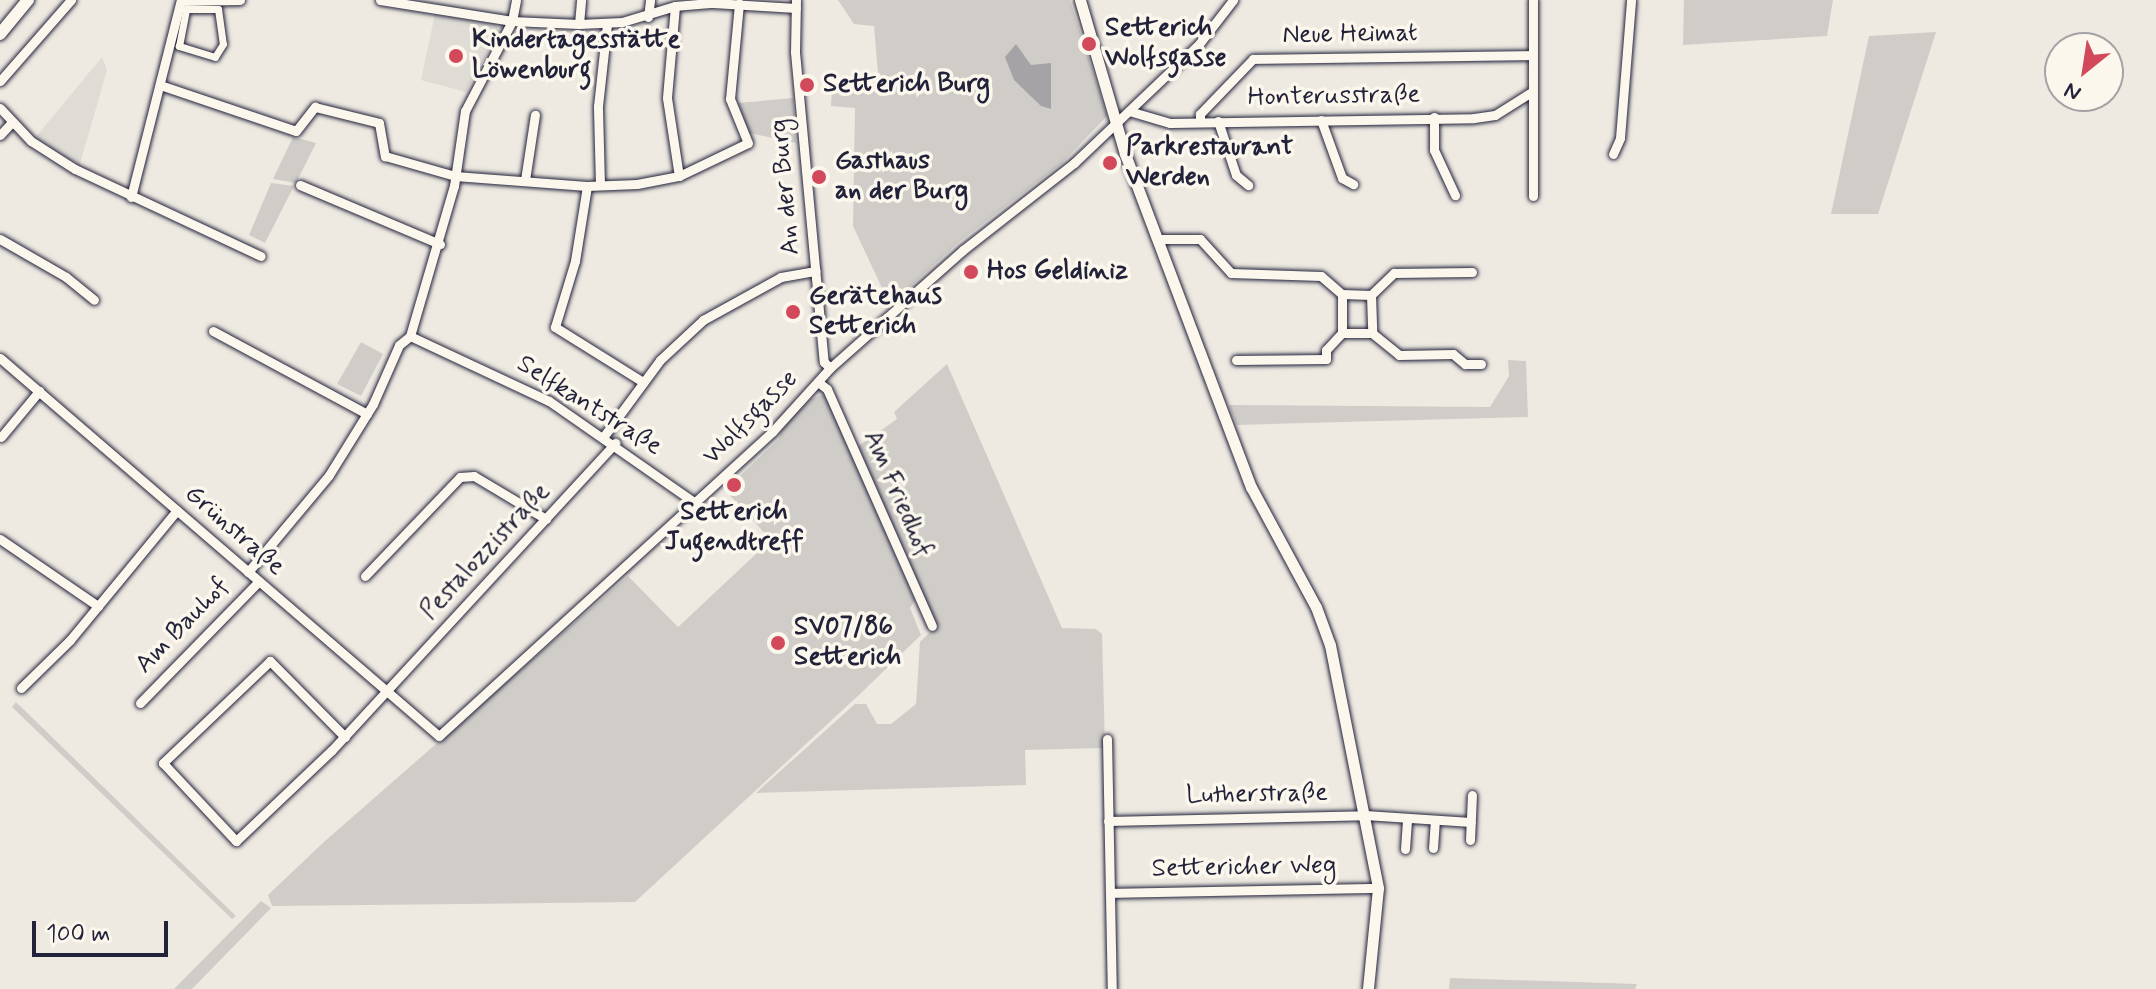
<!DOCTYPE html>
<meta charset="utf-8">
<style>
body{margin:0}
#map{position:relative;width:2156px;height:989px;overflow:hidden;background:#eeeae2;font-family:Mynerve,sans-serif}
div>[style]{position:absolute}
.built>*{inset:0;background:#dfdbd5}
.green>*{inset:0;background:#d0cdc9}
.water>*{inset:0;background:#a6a3a7}
.roads{filter:drop-shadow(0 0 2px #22223b) drop-shadow(0 0 2px #22223b)}
.pedestrian>*{height:7px;margin:-3.5px;padding:0 3.5px;transform-origin:3.5px;border-radius:3.5px;background:#fbf7ec}
.minor>*{height:9px;margin:-4.5px;padding:0 4.5px;transform-origin:4.5px;border-radius:4.5px;background:#fbf7ec}
.tertiary>*{height:11px;margin:-5.5px;padding:0 5.5px;transform-origin:5.5px;border-radius:5.5px;background:#fbf7ec}
.secondary>*{height:12px;margin:-6px;padding:0 6px;transform-origin:6px;border-radius:6px;background:#fbf7ec}
.dots>*{width:22px;height:22px;translate:-50% -50%;box-sizing:border-box;border:4px solid #fbf7ec;border-radius:50%}
span{translate:-50% -50%;white-space:nowrap;text-align:center;line-height:1.15;-webkit-text-stroke:7px #fbf7ec;paint-order:stroke}
.poi-label{font-size:26px;color:#22223b;font-weight:700}
.left{translate:0 -50%;text-align:left}
.street-label{font-size:26px;color:#22223b}
.north{position:absolute;left:2044px;top:32px;width:80px;height:80px;box-sizing:border-box;background:#fbf7ec;border:2px solid #a4a2a5;border-radius:50%;rotate:210deg;font-size:22px;font-weight:700;line-height:32px;text-align:center;color:#22223b}
.north::after{content:'';display:block;margin:auto;width:28px;height:36px;background:#d1495b;clip-path:polygon(50% 0,100% 100%,50% 72%,0 100%)}
.scale{position:absolute;left:32px;top:921px;width:136px;height:36px;box-sizing:border-box;border:4px solid #22223b;border-top:0;padding-left:10px;font-size:24px;line-height:28px;white-space:nowrap;color:#22223b;-webkit-text-stroke:6px #fbf7ec;paint-order:stroke}
</style>
<div id="map">
<div class="built">
<i style="clip-path:polygon(435px 14px,496px 24px,499px 31px,466px 92px,421px 80px)"></i>
<i style="clip-path:polygon(102px 57px,107px 70px,79px 167px,35px 138px)"></i>
</div>
<div class="green">
<i style="clip-path:polygon(838px 0,1070px 0,1107px 116px,1062px 163px,959px 242px,890px 305px,853px 226px,855px 108px,831px 106px,832px 89px,879px 85px,874px 26px,854px 24px)"></i>
<i style="clip-path:polygon(1684px 0,1833px 0,1827px 36px,1683px 45px)"></i>
<i style="clip-path:polygon(1936px 32px,1878px 214px,1831px 214px,1869px 36px)"></i>
<i style="clip-path:polygon(793px 98px,796px 143px,749px 133px,738px 103px)"></i>
<i style="clip-path:polygon(293px 137px,316px 143px,296px 183px,273px 179px)"></i>
<i style="clip-path:polygon(271px 183px,294px 186px,265px 243px,249px 235px)"></i>
<i style="clip-path:polygon(361px 342px,383px 354px,361px 396px,337px 384px)"></i>
<i style="clip-path:polygon(1508px 360px,1526px 361px,1528px 417px,1237px 425px,1229px 405px,1490px 407px,1509px 376px)"></i>
<i style="clip-path:polygon(947px 364px,1062px 628px,1096px 629px,1102px 634px,1105px 748px,1025px 750px,1026px 785px,756px 793px,855px 704px,866px 704px,877px 724px,891px 724px,916px 704px,920px 642px,935px 627px,857px 447px,897px 419px,894px 412px)"></i>
<i style="clip-path:polygon(825px 394px,915px 600px,910px 608px,921px 635px,861px 693px,635px 902px,272px 906px,268px 895px,325px 841px,628px 576px,678px 627px,771px 540px,725px 490px,779px 439px,782px 426px,811px 399px)"></i>
<i style="clip-path:polygon(16px 702px,236px 916px,232px 919px,12px 707px)"></i>
<i style="clip-path:polygon(261px 901px,271px 908px,192px 989px,174px 989px)"></i>
<i style="clip-path:polygon(1450px 978px,1637px 984px,1635px 989px,1449px 989px)"></i>
</div>
<div class="water">
<i style="clip-path:polygon(1016px 44px,1031px 65px,1051px 63px,1051px 109px,1041px 106px,1014px 80px,1005px 57px)"></i>
</div>
<div class="roads">
<div class="pedestrian">
<i style="left:186px;top:9px;width:32px"></i>
<i style="left:218px;top:9px;width:35px;rotate:82deg"></i>
<i style="left:223px;top:44px;width:15px;rotate:122deg"></i>
<i style="left:215px;top:57px;width:38px;rotate:-163deg"></i>
<i style="left:179px;top:46px;width:38px;rotate:-79deg"></i>
</div>
<div class="minor">
<i style="left:380px;top:0;width:134px;rotate:9deg"></i>
<i style="left:512px;top:21px;width:67px;rotate:2.6deg"></i>
<i style="left:579px;top:24px;width:43px;rotate:-2.7deg"></i>
<i style="left:622px;top:22px;width:55px;rotate:-16.8deg"></i>
<i style="left:675px;top:6px;width:38px;rotate:-5deg"></i>
<i style="left:713px;top:3px;width:83px;rotate:3.4deg"></i>
<i style="left:796px;top:0;width:52px;rotate:91.1deg"></i>
<i style="left:795px;top:52px;width:311px;rotate:84.7deg"></i>
<i style="left:824px;top:362px;width:8px;rotate:45deg"></i>
<i style="left:182px;top:1px;width:58px;rotate:-1deg"></i>
<i style="left:675px;top:6px;width:92px;rotate:95deg"></i>
<i style="left:667px;top:98px;width:79px;rotate:81.3deg"></i>
<i style="left:648px;top:17px;width:17px;rotate:-83deg"></i>
<i style="left:579px;top:24px;width:24px;rotate:-85deg"></i>
<i style="left:0;top:81px;width:108px;rotate:-48.8deg"></i>
<i style="left:163px;top:86px;width:140px;rotate:18.7deg"></i>
<i style="left:296px;top:131px;width:31px;rotate:-52deg"></i>
<i style="left:315px;top:107px;width:66px;rotate:14deg"></i>
<i style="left:379px;top:123px;width:34px;rotate:80deg"></i>
<i style="left:385px;top:156px;width:73px;rotate:15.9deg"></i>
<i style="left:455px;top:176px;width:132px;rotate:4.3deg"></i>
<i style="left:587px;top:186px;width:50px;rotate:-2.3deg"></i>
<i style="left:637px;top:184px;width:43px;rotate:-10.8deg"></i>
<i style="left:679px;top:176px;width:76px;rotate:-25.6deg"></i>
<i style="left:748px;top:143px;width:48px;rotate:-112.2deg"></i>
<i style="left:730px;top:99px;width:96px;rotate:-84.6deg"></i>
<i style="left:0;top:108px;width:45px;rotate:46.8deg"></i>
<i style="left:31px;top:141px;width:52px;rotate:32.5deg"></i>
<i style="left:75px;top:169px;width:205px;rotate:25.1deg"></i>
<i style="left:1129px;top:111px;width:43px;rotate:16.3deg"></i>
<i style="left:1170px;top:123px;width:304px;rotate:-0.9deg"></i>
<i style="left:1474px;top:118px;width:21px;rotate:-8deg"></i>
<i style="left:1495px;top:115px;width:45px;rotate:-32.3deg"></i>
<i style="left:1434px;top:117px;width:33px;rotate:90deg"></i>
<i style="left:1434px;top:150px;width:50px;rotate:65deg"></i>
<i style="left:1321px;top:120px;width:62px;rotate:70.1deg"></i>
<i style="left:1342px;top:178px;width:13px;rotate:29deg"></i>
<i style="left:1218px;top:121px;width:57px;rotate:71.6deg"></i>
<i style="left:1236px;top:175px;width:16px;rotate:40deg"></i>
<i style="left:1200px;top:122px;width:8px;rotate:-90deg"></i>
<i style="left:1200px;top:114px;width:76px;rotate:-46.1deg"></i>
<i style="left:1253px;top:59px;width:280px;rotate:-0.8deg"></i>
<i style="left:0;top:135px;width:16px;rotate:-47deg"></i>
<i style="left:1613px;top:154px;width:17px;rotate:-66deg"></i>
<i style="left:1620px;top:138px;width:138px;rotate:-85.4deg"></i>
<i style="left:525px;top:180px;width:66px;rotate:-81.3deg"></i>
<i style="left:300px;top:185px;width:152px;rotate:22.9deg"></i>
<i style="left:600px;top:185px;width:79px;rotate:-91.5deg"></i>
<i style="left:598px;top:106px;width:82px;rotate:-83.7deg"></i>
<i style="left:587px;top:186px;width:76px;rotate:99.1deg"></i>
<i style="left:575px;top:261px;width:69px;rotate:106.9deg"></i>
<i style="left:555px;top:327px;width:104px;rotate:32deg"></i>
<i style="left:1533px;top:196px;width:196px;rotate:-90deg"></i>
<i style="left:131px;top:197px;width:203px;rotate:-75.8deg"></i>
<i style="left:0;top:239px;width:76px;rotate:29.9deg"></i>
<i style="left:66px;top:277px;width:36px;rotate:39deg"></i>
<i style="left:1158px;top:239px;width:42px"></i>
<i style="left:1200px;top:239px;width:46px;rotate:47.6deg"></i>
<i style="left:1231px;top:273px;width:90px;rotate:1.9deg"></i>
<i style="left:1321px;top:276px;width:28px;rotate:41deg"></i>
<i style="left:1342px;top:294px;width:29px;rotate:2deg"></i>
<i style="left:1371px;top:295px;width:32px;rotate:-44deg"></i>
<i style="left:1394px;top:273px;width:78px;rotate:-0.7deg"></i>
<i style="left:1342px;top:294px;width:39px;rotate:90deg"></i>
<i style="left:1371px;top:295px;width:38px;rotate:88deg"></i>
<i style="left:213px;top:331px;width:175px;rotate:28.3deg"></i>
<i style="left:410px;top:336px;width:153px;rotate:25.1deg"></i>
<i style="left:549px;top:401px;width:178px;rotate:34.9deg"></i>
<i style="left:0;top:358px;width:579px;rotate:40.73deg"></i>
<i style="left:439px;top:736px;width:451px;rotate:-42.4deg"></i>
<i style="left:772px;top:432px;width:86px;rotate:-47.8deg"></i>
<i style="left:830px;top:368px;width:178px;rotate:-41.6deg"></i>
<i style="left:963px;top:250px;width:141px;rotate:-38.1deg"></i>
<i style="left:1074px;top:163px;width:173px;rotate:-43.6deg"></i>
<i style="left:1199px;top:44px;width:56px;rotate:-52.3deg"></i>
<i style="left:1236px;top:360px;width:90px;rotate:-0.6deg"></i>
<i style="left:1326px;top:359px;width:9px;rotate:-90deg"></i>
<i style="left:1326px;top:350px;width:23px;rotate:-47deg"></i>
<i style="left:1342px;top:333px;width:30px"></i>
<i style="left:1372px;top:333px;width:35px;rotate:39deg"></i>
<i style="left:1399px;top:355px;width:54px;rotate:-1.1deg"></i>
<i style="left:1453px;top:354px;width:16px;rotate:40deg"></i>
<i style="left:1465px;top:364px;width:16px"></i>
<i style="left:818px;top:382px;width:11px;rotate:38deg"></i>
<i style="left:827px;top:389px;width:259px;rotate:66.1deg"></i>
<i style="left:604px;top:436px;width:94px;rotate:-53.6deg"></i>
<i style="left:660px;top:360px;width:59px;rotate:-42.9deg"></i>
<i style="left:703px;top:320px;width:89px;rotate:-28.9deg"></i>
<i style="left:781px;top:277px;width:35px;rotate:-10deg"></i>
<i style="left:1px;top:437px;width:60px;rotate:-50.4deg"></i>
<i style="left:0;top:539px;width:119px;rotate:34.4deg"></i>
<i style="left:248px;top:572px;width:126px;rotate:-50.1deg"></i>
<i style="left:329px;top:475px;width:84px;rotate:-58.2deg"></i>
<i style="left:373px;top:404px;width:64px;rotate:-66.2deg"></i>
<i style="left:399px;top:345px;width:14px;rotate:-39deg"></i>
<i style="left:410px;top:336px;width:156px;rotate:-73.7deg"></i>
<i style="left:454px;top:186px;width:76px;rotate:-81.7deg"></i>
<i style="left:465px;top:111px;width:102px;rotate:-62.4deg"></i>
<i style="left:512px;top:21px;width:21px;rotate:-79deg"></i>
<i style="left:365px;top:576px;width:137px;rotate:-46.2deg"></i>
<i style="left:460px;top:477px;width:14px;rotate:-4deg"></i>
<i style="left:474px;top:476px;width:84px;rotate:30.8deg"></i>
<i style="left:21px;top:688px;width:69px;rotate:-44.4deg"></i>
<i style="left:70px;top:640px;width:168px;rotate:-50.5deg"></i>
<i style="left:140px;top:703px;width:170px;rotate:-45.7deg"></i>
<i style="left:345px;top:737px;width:107px;rotate:-134.6deg"></i>
<i style="left:270px;top:661px;width:148px;rotate:136.4deg"></i>
<i style="left:163px;top:763px;width:107px;rotate:46.9deg"></i>
<i style="left:236px;top:841px;width:132px;rotate:-43.5deg"></i>
<i style="left:332px;top:750px;width:418px;rotate:-47.3deg"></i>
<i style="left:1107px;top:739px;width:250px;rotate:88.9deg"></i>
<i style="left:1108px;top:821px;width:257px;rotate:-1.3deg"></i>
<i style="left:1365px;top:815px;width:106px;rotate:3.8deg"></i>
<i style="left:1470px;top:840px;width:45px;rotate:-87.5deg"></i>
<i style="left:1433px;top:848px;width:28px;rotate:-86deg"></i>
<i style="left:1405px;top:849px;width:31px;rotate:-86deg"></i>
<i style="left:1110px;top:893px;width:268px;rotate:-1.1deg"></i>
</div>
<div class="tertiary">
<i style="left:1080px;top:0;width:160px;rotate:73.7deg"></i>
<i style="left:1125px;top:154px;width:356px;rotate:69.3deg"></i>
<i style="left:1251px;top:487px;width:136px;rotate:61.6deg"></i>
<i style="left:1316px;top:607px;width:40px;rotate:69.8deg"></i>
<i style="left:1330px;top:645px;width:248px;rotate:78.8deg"></i>
<i style="left:1378px;top:888px;width:101px;rotate:95.7deg"></i>
</div>
<div class="secondary">
<i style="left:0;top:34px;width:44px;rotate:-50.5deg"></i>
</div>
</div>
<div class="dots">
<i style="left:1089px;top:44px;background:#d1495b"></i>
<i style="left:456px;top:56px;background:#d1495b"></i>
<i style="left:807px;top:85px;background:#d1495b"></i>
<i style="left:1110px;top:163px;background:#d1495b"></i>
<i style="left:819px;top:177px;background:#d1495b"></i>
<i style="left:971px;top:272px;background:#d1495b"></i>
<i style="left:793px;top:312px;background:#d1495b"></i>
<i style="left:734px;top:485px;background:#d1495b"></i>
<i style="left:778px;top:643px;background:#d1495b"></i>
</div>
<div class="poi-label">
<span class="left" style="left:1105px;top:44px">Setterich<br>Wolfsgasse</span>
<span class="left" style="left:472px;top:56px">Kindertagesstätte<br>Löwenburg</span>
<span class="left" style="left:823px;top:85px">Setterich Burg</span>
<span class="left" style="left:1126px;top:163px">Parkrestaurant<br>Werden</span>
<span class="left" style="left:835px;top:177px">Gasthaus<br>an der Burg</span>
<span class="left" style="left:987px;top:272px">Hos Geldiniz</span>
<span class="left" style="left:809px;top:312px">Gerätehaus<br>Setterich</span>
<span style="left:734px;top:528px">Setterich<br>Jugendtreff</span>
<span class="left" style="left:794px;top:643px">SV07/86<br>Setterich</span>
</div>
<div class="street-label">
<span style="left:1350px;top:35px;rotate:-1deg">Neue Heimat</span>
<span style="left:1334px;top:97px;rotate:-1deg">Honterusstraße</span>
<span style="left:786px;top:187px;rotate:-95deg">An der Burg</span>
<span style="left:589px;top:406px;rotate:32deg">Selfkantstraße</span>
<span style="left:751px;top:418px;rotate:-45deg">Wolfsgasse</span>
<span style="left:897px;top:494px;rotate:66deg">Am Friedhof</span>
<span style="left:234px;top:531px;rotate:41deg">Grünstraße</span>
<span style="left:486px;top:552px;rotate:-47deg">Pestalozzistraße</span>
<span style="left:183px;top:626px;rotate:-46deg">Am Bauhof</span>
<span style="left:1257px;top:795px;rotate:-1deg">Lutherstraße</span>
<span style="left:1244px;top:868px;rotate:-1deg">Settericher Weg</span>
</div>
<div class="north">N</div>
<div class="scale">100 m</div>
</div>
